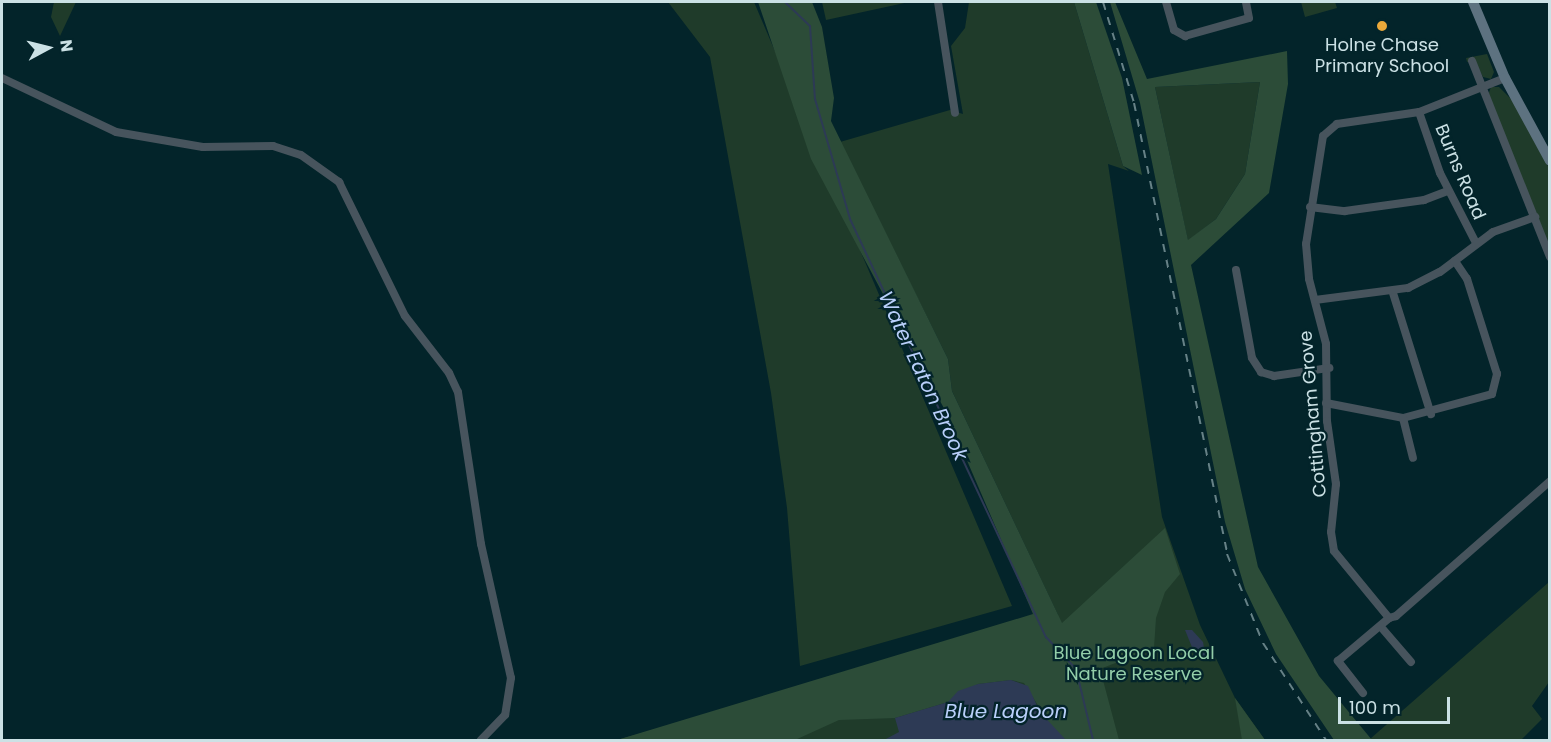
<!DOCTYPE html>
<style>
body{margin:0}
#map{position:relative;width:1551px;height:742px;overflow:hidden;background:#03242a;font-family:Poppins,sans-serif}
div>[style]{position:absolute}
.green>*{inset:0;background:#1f3b2a}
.forest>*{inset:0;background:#2c4c38}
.water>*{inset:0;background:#2d3a55}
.stream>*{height:2px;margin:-1px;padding:0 1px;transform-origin:1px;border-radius:1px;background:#2d3a55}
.minor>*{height:8px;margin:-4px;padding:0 4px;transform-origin:4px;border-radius:4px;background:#47545d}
.secondary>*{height:10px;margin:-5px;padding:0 5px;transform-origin:5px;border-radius:5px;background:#5d7280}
.rail>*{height:2px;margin-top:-1px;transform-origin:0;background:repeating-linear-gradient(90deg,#668186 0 8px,transparent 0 16px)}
.dots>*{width:16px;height:16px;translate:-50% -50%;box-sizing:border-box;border:3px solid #03242a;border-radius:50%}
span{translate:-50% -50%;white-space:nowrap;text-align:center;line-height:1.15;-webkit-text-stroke:4.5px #03242a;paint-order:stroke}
.poi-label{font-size:18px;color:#cbe1e5}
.street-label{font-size:18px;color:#cbe1e5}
.park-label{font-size:18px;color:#93cea9}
.water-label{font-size:20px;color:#b9cffa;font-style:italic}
.frame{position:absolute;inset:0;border:3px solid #cbe1e5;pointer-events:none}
.north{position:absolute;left:18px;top:18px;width:60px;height:60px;-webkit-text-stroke:4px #03242a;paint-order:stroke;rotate:83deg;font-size:16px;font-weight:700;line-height:24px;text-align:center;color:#cbe1e5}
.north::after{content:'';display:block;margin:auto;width:21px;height:27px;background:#cbe1e5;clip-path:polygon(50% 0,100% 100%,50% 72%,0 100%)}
.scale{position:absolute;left:1338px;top:697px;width:112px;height:27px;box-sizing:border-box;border:3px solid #cbe1e5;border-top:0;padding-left:8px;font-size:18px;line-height:21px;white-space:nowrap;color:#cbe1e5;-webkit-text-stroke:4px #03242a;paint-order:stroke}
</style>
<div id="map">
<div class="green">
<i style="clip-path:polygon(54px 2px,76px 2px,60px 36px,51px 17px)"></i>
<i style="clip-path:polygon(668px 2px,754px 2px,1012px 606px,800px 666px,787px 508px,771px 393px,710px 57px)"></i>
<i style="clip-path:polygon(822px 2px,909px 2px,826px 20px)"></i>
<i style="clip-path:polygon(969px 2px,1074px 2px,1123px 166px,1129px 171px,1108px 164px,1162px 517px,1200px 625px,1235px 698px,1265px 740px,617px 740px,1058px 615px,952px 391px,948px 359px,840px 142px,950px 110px,963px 114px,951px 46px,965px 28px)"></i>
<i style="clip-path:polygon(1301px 2px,1335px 2px,1337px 8px,1305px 17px)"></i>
<i style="clip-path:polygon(1487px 54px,1494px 72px,1491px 79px,1483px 77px,1474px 60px,1467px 62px,1466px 58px)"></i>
<i style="clip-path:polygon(1260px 82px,1245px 174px,1216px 219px,1188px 241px,1155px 87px)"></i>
<i style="clip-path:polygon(1491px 87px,1499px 87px,1513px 101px,1549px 168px,1549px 245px,1488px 95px)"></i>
<i style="clip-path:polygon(1549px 582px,1549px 682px,1532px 706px,1542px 719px,1521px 740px,1370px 739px)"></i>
</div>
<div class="forest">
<i style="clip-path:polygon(758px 2px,812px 2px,822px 27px,834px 98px,831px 121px,948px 359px,952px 391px,1062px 623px,1165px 528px,1180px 574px,1165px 592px,1156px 618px,1154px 648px,1100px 669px,1119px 740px,1066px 740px,1055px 733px,1024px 683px,1011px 680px,978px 684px,948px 702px,895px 718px,839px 720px,795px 740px,617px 740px,1033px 614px,947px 414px,811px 159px)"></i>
<i style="clip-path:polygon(1074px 2px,1096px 2px,1122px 78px,1142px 175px,1123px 166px)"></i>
<i style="clip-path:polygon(evenodd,1110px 2px,1115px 2px,1147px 79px,1287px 51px,1288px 84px,1269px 193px,1191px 265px,1258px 567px,1319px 676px,1372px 740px,1334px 740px,1276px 654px,1245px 589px,1225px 522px,1140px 103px,1110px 2px,1260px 82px,1245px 174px,1216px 219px,1188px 240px,1155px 87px,1260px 82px)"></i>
<i style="clip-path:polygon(1235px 698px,1265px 740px,1242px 740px)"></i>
</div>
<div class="water">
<i style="clip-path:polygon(1185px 630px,1192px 630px,1203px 642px,1206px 659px,1194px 652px)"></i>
<i style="clip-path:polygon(1011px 680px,1028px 686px,1040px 712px,1066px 740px,884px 740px,899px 732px,895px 718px,948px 702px,958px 691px,978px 684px)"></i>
</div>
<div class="stream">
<i style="left:785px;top:2px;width:35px;rotate:44deg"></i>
<i style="left:810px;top:26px;width:73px;rotate:86.1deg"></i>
<i style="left:815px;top:99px;width:125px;rotate:73.7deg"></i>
<i style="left:850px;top:219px;width:462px;rotate:64.9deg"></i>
<i style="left:1046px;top:637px;width:44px;rotate:46.8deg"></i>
<i style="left:1076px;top:669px;width:73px;rotate:76.5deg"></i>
</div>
<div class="minor">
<i style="left:938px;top:2px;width:112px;rotate:81.3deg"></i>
<i style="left:1166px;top:2px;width:29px;rotate:74deg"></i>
<i style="left:1174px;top:30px;width:13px;rotate:29deg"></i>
<i style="left:1185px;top:36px;width:66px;rotate:-15.7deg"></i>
<i style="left:1249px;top:18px;width:16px;rotate:-101deg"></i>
<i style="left:1472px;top:61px;width:211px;rotate:68.3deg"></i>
<i style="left:2px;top:78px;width:126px;rotate:25.3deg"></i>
<i style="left:116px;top:132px;width:88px;rotate:9.8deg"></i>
<i style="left:203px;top:147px;width:70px;rotate:-0.8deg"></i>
<i style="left:273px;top:146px;width:29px;rotate:18deg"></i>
<i style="left:301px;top:155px;width:47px;rotate:35.4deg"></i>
<i style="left:339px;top:182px;width:149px;rotate:63.8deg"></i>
<i style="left:405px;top:316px;width:72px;rotate:52.3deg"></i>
<i style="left:449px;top:373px;width:21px;rotate:65deg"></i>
<i style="left:458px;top:392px;width:154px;rotate:81.4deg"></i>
<i style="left:481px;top:544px;width:137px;rotate:77.4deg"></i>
<i style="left:511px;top:678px;width:37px;rotate:99deg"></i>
<i style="left:505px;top:715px;width:35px;rotate:134deg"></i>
<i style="left:1505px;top:78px;width:92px;rotate:158.4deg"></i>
<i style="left:1419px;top:112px;width:83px;rotate:171.7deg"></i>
<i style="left:1337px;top:124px;width:18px;rotate:139deg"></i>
<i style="left:1323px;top:136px;width:109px;rotate:98.9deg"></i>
<i style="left:1306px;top:244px;width:35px;rotate:85deg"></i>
<i style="left:1309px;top:279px;width:67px;rotate:75.3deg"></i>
<i style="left:1326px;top:344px;width:77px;rotate:89.3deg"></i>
<i style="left:1327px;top:421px;width:64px;rotate:81.9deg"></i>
<i style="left:1336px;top:484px;width:48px;rotate:95.9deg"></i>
<i style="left:1331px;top:532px;width:19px;rotate:81deg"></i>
<i style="left:1334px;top:551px;width:87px;rotate:50.6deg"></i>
<i style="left:1389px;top:618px;width:7px;rotate:-16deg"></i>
<i style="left:1396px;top:616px;width:205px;rotate:-41.2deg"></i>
<i style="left:1419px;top:112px;width:65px;rotate:71deg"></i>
<i style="left:1440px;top:173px;width:79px;rotate:62.8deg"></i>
<i style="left:1310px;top:207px;width:35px;rotate:7deg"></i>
<i style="left:1345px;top:211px;width:80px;rotate:-7.9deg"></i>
<i style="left:1424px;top:200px;width:26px;rotate:-21deg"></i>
<i style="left:1236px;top:270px;width:89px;rotate:79.7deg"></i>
<i style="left:1252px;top:358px;width:17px;rotate:57deg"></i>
<i style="left:1261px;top:372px;width:14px;rotate:17deg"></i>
<i style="left:1274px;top:376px;width:56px;rotate:-8.3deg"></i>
<i style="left:1393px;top:293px;width:127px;rotate:72.6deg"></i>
<i style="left:1315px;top:300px;width:94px;rotate:-7.4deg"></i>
<i style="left:1408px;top:288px;width:36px;rotate:-27deg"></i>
<i style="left:1440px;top:272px;width:66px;rotate:-37deg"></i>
<i style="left:1493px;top:232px;width:45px;rotate:-19.7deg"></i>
<i style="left:1326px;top:403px;width:78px;rotate:11deg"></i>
<i style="left:1403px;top:418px;width:92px;rotate:-15.1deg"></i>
<i style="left:1492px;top:394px;width:21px;rotate:-76deg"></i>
<i style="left:1497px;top:374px;width:100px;rotate:-107.5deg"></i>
<i style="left:1467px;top:279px;width:22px;rotate:-124deg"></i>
<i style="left:1403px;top:418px;width:41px;rotate:76deg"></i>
<i style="left:1381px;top:627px;width:46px;rotate:49.4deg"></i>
<i style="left:1363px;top:693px;width:41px;rotate:-128deg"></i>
<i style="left:1338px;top:661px;width:67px;rotate:-40.1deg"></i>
</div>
<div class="secondary">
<i style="left:1473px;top:2px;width:82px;rotate:67.2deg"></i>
<i style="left:1505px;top:78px;width:94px;rotate:61.5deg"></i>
</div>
<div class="rail">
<i style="left:1103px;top:2px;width:106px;rotate:72.9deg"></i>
<i style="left:1134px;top:103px;width:460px;rotate:78.3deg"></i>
<i style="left:1227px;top:554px;width:96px;rotate:68deg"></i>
<i style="left:1263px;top:643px;width:116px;rotate:57deg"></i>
</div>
<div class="dots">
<i style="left:1382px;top:26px;background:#eba93a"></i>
</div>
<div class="poi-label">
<span style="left:1382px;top:56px">Holne Chase<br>Primary School</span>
</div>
<div class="street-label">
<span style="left:1460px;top:172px;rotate:67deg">Burns Road</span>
<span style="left:1313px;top:414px;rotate:-95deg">Cottingham Grove</span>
</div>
<div class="park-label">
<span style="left:1134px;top:664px">Blue Lagoon Local<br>Nature Reserve</span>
</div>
<div class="water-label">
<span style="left:923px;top:376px;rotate:65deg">Water Eaton Brook</span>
<span style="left:1006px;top:711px">Blue Lagoon</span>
</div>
<div class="frame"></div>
<div class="north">N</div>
<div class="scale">100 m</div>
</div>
